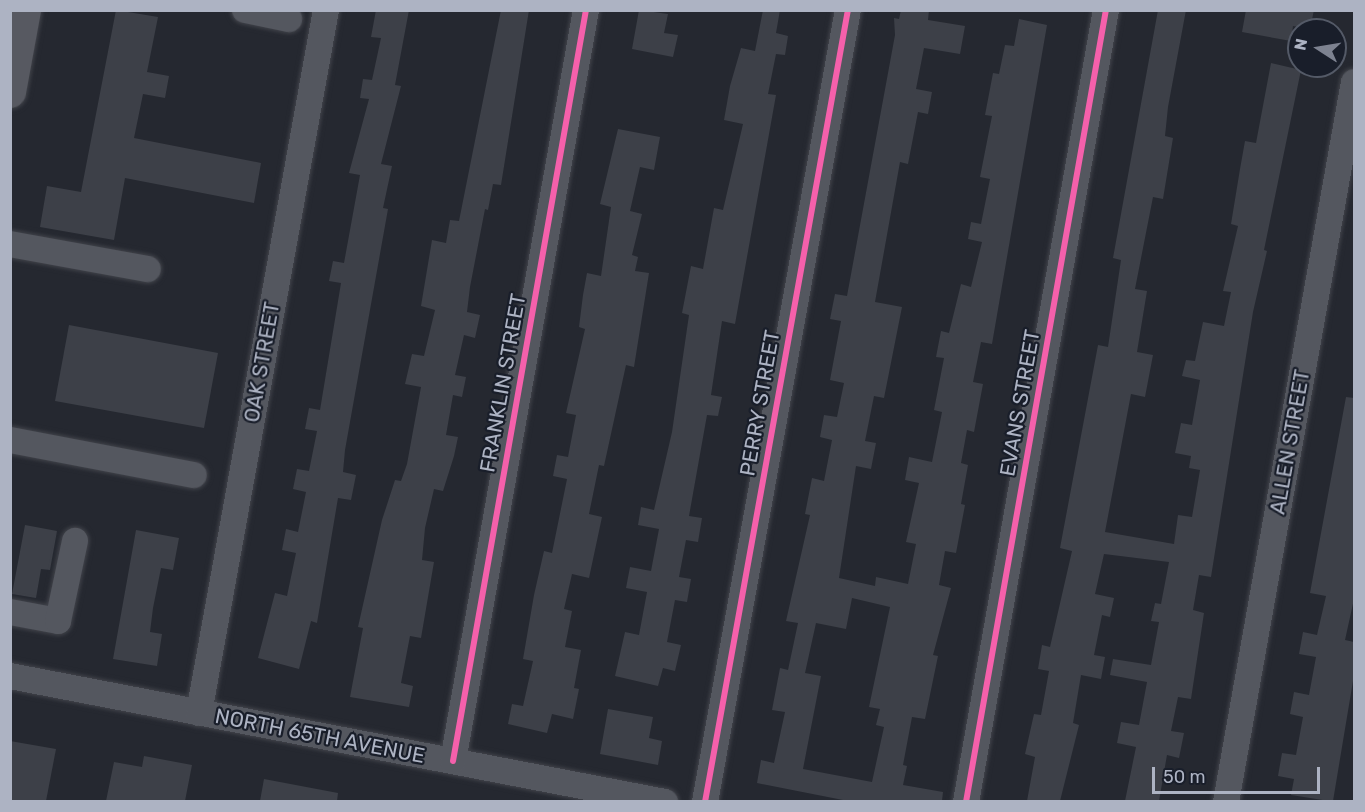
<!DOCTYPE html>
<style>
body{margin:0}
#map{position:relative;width:1365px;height:812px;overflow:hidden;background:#252830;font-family:Rubik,sans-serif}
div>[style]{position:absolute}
.building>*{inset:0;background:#3d4048}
.roads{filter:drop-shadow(0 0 2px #41434a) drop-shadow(0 0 2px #41434a)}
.minor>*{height:26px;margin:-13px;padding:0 13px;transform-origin:13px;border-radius:13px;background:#54575f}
.major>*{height:32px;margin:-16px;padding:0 16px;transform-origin:16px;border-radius:16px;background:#575961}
.cycleway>*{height:6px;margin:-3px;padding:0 3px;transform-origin:3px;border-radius:3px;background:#f560ab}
span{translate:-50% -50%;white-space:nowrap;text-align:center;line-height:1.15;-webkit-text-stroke:4.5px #191e2a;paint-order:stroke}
.street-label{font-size:21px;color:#adb3c3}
.frame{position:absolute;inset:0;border:12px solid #adb3c3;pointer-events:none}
.north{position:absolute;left:1287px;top:18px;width:60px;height:60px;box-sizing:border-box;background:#191e2a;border:2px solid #545a67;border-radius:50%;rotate:282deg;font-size:16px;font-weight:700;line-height:24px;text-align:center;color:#adb3c3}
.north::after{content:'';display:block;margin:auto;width:21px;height:27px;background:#7d8290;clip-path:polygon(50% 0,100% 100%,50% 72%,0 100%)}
.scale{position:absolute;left:1152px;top:767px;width:168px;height:27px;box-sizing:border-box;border:3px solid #adb3c3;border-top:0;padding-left:8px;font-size:18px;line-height:21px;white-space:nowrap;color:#adb3c3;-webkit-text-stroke:4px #191e2a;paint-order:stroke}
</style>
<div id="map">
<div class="building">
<i style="clip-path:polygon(116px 10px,158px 17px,147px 72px,169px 76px,165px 98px,143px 94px,134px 138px,261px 163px,254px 203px,125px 178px,114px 240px,40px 227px,47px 186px,81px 192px)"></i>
<i style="clip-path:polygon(376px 10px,409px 10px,395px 85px,401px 86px,381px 164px,392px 166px,383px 208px,388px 209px,345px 450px,343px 472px,356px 475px,351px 500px,338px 498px,317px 623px,311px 621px,299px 669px,258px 658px,275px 593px,287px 596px,296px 553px,282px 550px,286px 529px,298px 532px,306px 492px,293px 489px,297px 469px,309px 471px,317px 431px,305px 429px,309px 408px,320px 410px,341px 283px,329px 281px,333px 261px,344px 263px,360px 175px,349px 173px,369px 99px,360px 98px,363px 79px,372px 80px,381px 38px,371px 37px)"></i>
<i style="clip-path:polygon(501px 10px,529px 10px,501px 185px,493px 184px,488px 210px,485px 209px,470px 287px,467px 312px,480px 315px,475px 338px,464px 335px,455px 375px,466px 377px,462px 397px,453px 395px,446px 435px,458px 437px,454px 456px,443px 491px,434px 489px,425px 528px,422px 560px,434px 562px,421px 638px,410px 636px,401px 683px,413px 686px,409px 707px,350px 697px,363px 628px,358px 627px,382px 520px,395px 480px,401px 481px,407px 464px,421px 387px,405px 384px,412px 354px,424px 356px,435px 310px,421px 306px,432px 240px,446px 243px,450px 220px,459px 221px)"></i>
<i style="clip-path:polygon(639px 10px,668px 14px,664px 33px,678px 35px,673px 57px,632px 49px)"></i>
<i style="clip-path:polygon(763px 10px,780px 10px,776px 33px,788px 36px,785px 55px,776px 54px,768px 94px,776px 95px,735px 324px,722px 321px,711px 395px,722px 397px,718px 416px,707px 415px,689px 516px,702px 518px,698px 542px,686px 540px,679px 577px,691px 579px,687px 602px,675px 600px,667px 642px,681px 645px,675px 671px,663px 668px,658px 686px,615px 676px,625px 632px,639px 635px,647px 592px,626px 588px,630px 567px,651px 571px,659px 529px,638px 525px,641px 507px,654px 510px,672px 432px,689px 315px,682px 313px,691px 266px,703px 269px,714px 208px,723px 210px,743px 124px,724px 120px,730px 86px,741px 48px,755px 51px)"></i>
<i style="clip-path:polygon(evenodd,901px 10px,929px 10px,928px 20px,965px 26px,960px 54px,924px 48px,916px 89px,932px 92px,928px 114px,918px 112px,908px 164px,900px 162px,875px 302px,902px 307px,884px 398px,874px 396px,865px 441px,876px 443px,871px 469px,856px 466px,839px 578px,875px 586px,876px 577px,908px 584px,916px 544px,906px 542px,919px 483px,905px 480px,909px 457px,932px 462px,942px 412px,934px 410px,944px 358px,936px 357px,941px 331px,949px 333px,961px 284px,971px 287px,982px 242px,968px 239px,971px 222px,981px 224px,990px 179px,980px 177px,992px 116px,985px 115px,993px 73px,999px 74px,1005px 45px,1014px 46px,1019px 19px,1047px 25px,992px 344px,981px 342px,973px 382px,983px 384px,974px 432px,967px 430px,961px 463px,968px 465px,961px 504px,965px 505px,956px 553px,945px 551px,939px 585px,951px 588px,933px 655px,938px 656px,925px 719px,912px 717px,903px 765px,907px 766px,903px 785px,943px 792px,942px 801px,848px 801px,757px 783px,761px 760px,774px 763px,785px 712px,772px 710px,780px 668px,788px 670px,798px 623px,786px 621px,810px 515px,805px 514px,812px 478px,824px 481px,832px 440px,820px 437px,824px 415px,837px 417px,844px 383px,830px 380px,841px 321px,830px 319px,835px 294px,847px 296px,895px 35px,894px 18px,899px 19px,901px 10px,852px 598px,890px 607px,869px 707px,880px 709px,876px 725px,884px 727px,872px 782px,803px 769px,821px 676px,805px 673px,816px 623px,846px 629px,852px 598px)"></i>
<i style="clip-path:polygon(1158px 10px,1186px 10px,1168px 107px,1165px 136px,1173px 138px,1163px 199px,1153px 197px,1135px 289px,1147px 291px,1137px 352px,1153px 355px,1145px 397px,1131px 394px,1105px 532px,1174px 544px,1178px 515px,1192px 517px,1200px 470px,1189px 468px,1191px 456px,1175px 453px,1181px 423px,1192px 425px,1200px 380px,1182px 376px,1186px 360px,1195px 361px,1203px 322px,1224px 326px,1231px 292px,1223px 291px,1238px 226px,1231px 224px,1240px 169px,1245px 141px,1256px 143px,1271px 63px,1301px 70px,1264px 250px,1267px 251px,1253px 312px,1211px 577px,1199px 575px,1193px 610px,1204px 613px,1191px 699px,1178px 697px,1171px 731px,1184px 733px,1179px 758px,1167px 755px,1159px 801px,1125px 801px,1136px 747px,1117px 743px,1121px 722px,1139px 725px,1147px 682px,1110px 675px,1113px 659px,1151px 665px,1159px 622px,1151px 621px,1155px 603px,1161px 604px,1169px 562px,1104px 554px,1095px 594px,1114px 598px,1110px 617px,1102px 615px,1094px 655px,1105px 657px,1101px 679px,1081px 675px,1073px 723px,1079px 725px,1060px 801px,1027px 801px,1035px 757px,1025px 754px,1034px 714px,1041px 715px,1049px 671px,1038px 669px,1042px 645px,1050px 647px,1072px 551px,1060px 548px,1098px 345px,1108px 347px,1121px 260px,1113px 258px)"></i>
<i style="clip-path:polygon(1246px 10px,1314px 10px,1310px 29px,1293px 26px,1291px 41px,1242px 32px)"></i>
<i style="clip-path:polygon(618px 129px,660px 137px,654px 170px,640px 167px,630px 211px,642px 214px,632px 255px,638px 257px,635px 271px,649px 273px,634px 367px,626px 365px,604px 466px,599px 465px,589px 514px,602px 517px,589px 578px,572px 574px,564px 609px,572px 611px,565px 647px,581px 650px,574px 688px,579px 689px,573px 719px,552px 714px,547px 733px,508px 724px,512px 704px,523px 706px,533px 661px,523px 659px,534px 595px,544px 551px,552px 553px,567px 479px,553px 476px,557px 455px,568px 457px,576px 415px,566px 413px,585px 329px,579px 327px,583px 295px,587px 273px,601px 276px,611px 207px,600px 204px)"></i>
<i style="clip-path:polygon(69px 325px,218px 353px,204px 428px,55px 401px)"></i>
<i style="clip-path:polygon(1346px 397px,1354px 398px,1354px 599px,1345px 640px,1354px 642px,1354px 675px,1333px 801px,1329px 801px,1291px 795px,1294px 779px,1278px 776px,1282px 753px,1296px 755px,1303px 717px,1290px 714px,1294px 692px,1309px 695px,1316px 657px,1299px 654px,1303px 632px,1317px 635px,1326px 596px,1310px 593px)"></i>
<i style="clip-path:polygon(25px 525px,57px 531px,50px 570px,41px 569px,36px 598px,12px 594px)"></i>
<i style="clip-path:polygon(136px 530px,179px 538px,173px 570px,161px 568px,153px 608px,150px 632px,162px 634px,157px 666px,113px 659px)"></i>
<i style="clip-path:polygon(608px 709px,653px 717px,649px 738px,662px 741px,658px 765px,600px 754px)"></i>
<i style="clip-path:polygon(10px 741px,56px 749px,46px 801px,10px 801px)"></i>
<i style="clip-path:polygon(144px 756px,192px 765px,185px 801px,106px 801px,114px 762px,142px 767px)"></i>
<i style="clip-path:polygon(264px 779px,338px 793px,337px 801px,260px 801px)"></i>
</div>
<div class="roads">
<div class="minor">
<i style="left:245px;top:10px;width:45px;rotate:11.6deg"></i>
<i style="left:10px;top:244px;width:140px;rotate:10.3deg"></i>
<i style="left:10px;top:440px;width:187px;rotate:10.8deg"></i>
<i style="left:10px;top:612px;width:49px;rotate:10.6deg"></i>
<i style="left:58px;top:621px;width:82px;rotate:-78deg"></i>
<i style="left:10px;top:676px;width:667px;rotate:10.89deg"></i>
<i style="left:199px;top:713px;width:714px;rotate:-79.76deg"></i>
<i style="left:453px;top:761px;width:763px;rotate:-79.96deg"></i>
<i style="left:705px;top:802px;width:805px;rotate:-79.77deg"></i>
<i style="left:966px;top:802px;width:804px;rotate:-79.98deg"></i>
<i style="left:1226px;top:802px;width:731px;rotate:-79.92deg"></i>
</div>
<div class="major">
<i style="left:10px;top:92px;width:83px;rotate:-79.6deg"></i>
</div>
</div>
<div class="cycleway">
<i style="left:453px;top:761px;width:763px;rotate:-79.96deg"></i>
<i style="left:705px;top:802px;width:805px;rotate:-79.77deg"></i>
<i style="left:966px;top:802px;width:804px;rotate:-79.98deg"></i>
</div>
<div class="street-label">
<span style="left:262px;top:362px;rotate:-80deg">OAK STREET</span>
<span style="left:503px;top:383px;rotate:-80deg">FRANKLIN STREET</span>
<span style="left:760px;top:403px;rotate:-80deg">PERRY STREET</span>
<span style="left:1020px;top:403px;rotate:-80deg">EVANS STREET</span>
<span style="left:1290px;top:442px;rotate:-80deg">ALLEN STREET</span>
<span style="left:320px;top:736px;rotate:11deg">NORTH 65TH AVENUE</span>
</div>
<div class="frame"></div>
<div class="north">N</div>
<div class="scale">50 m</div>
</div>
